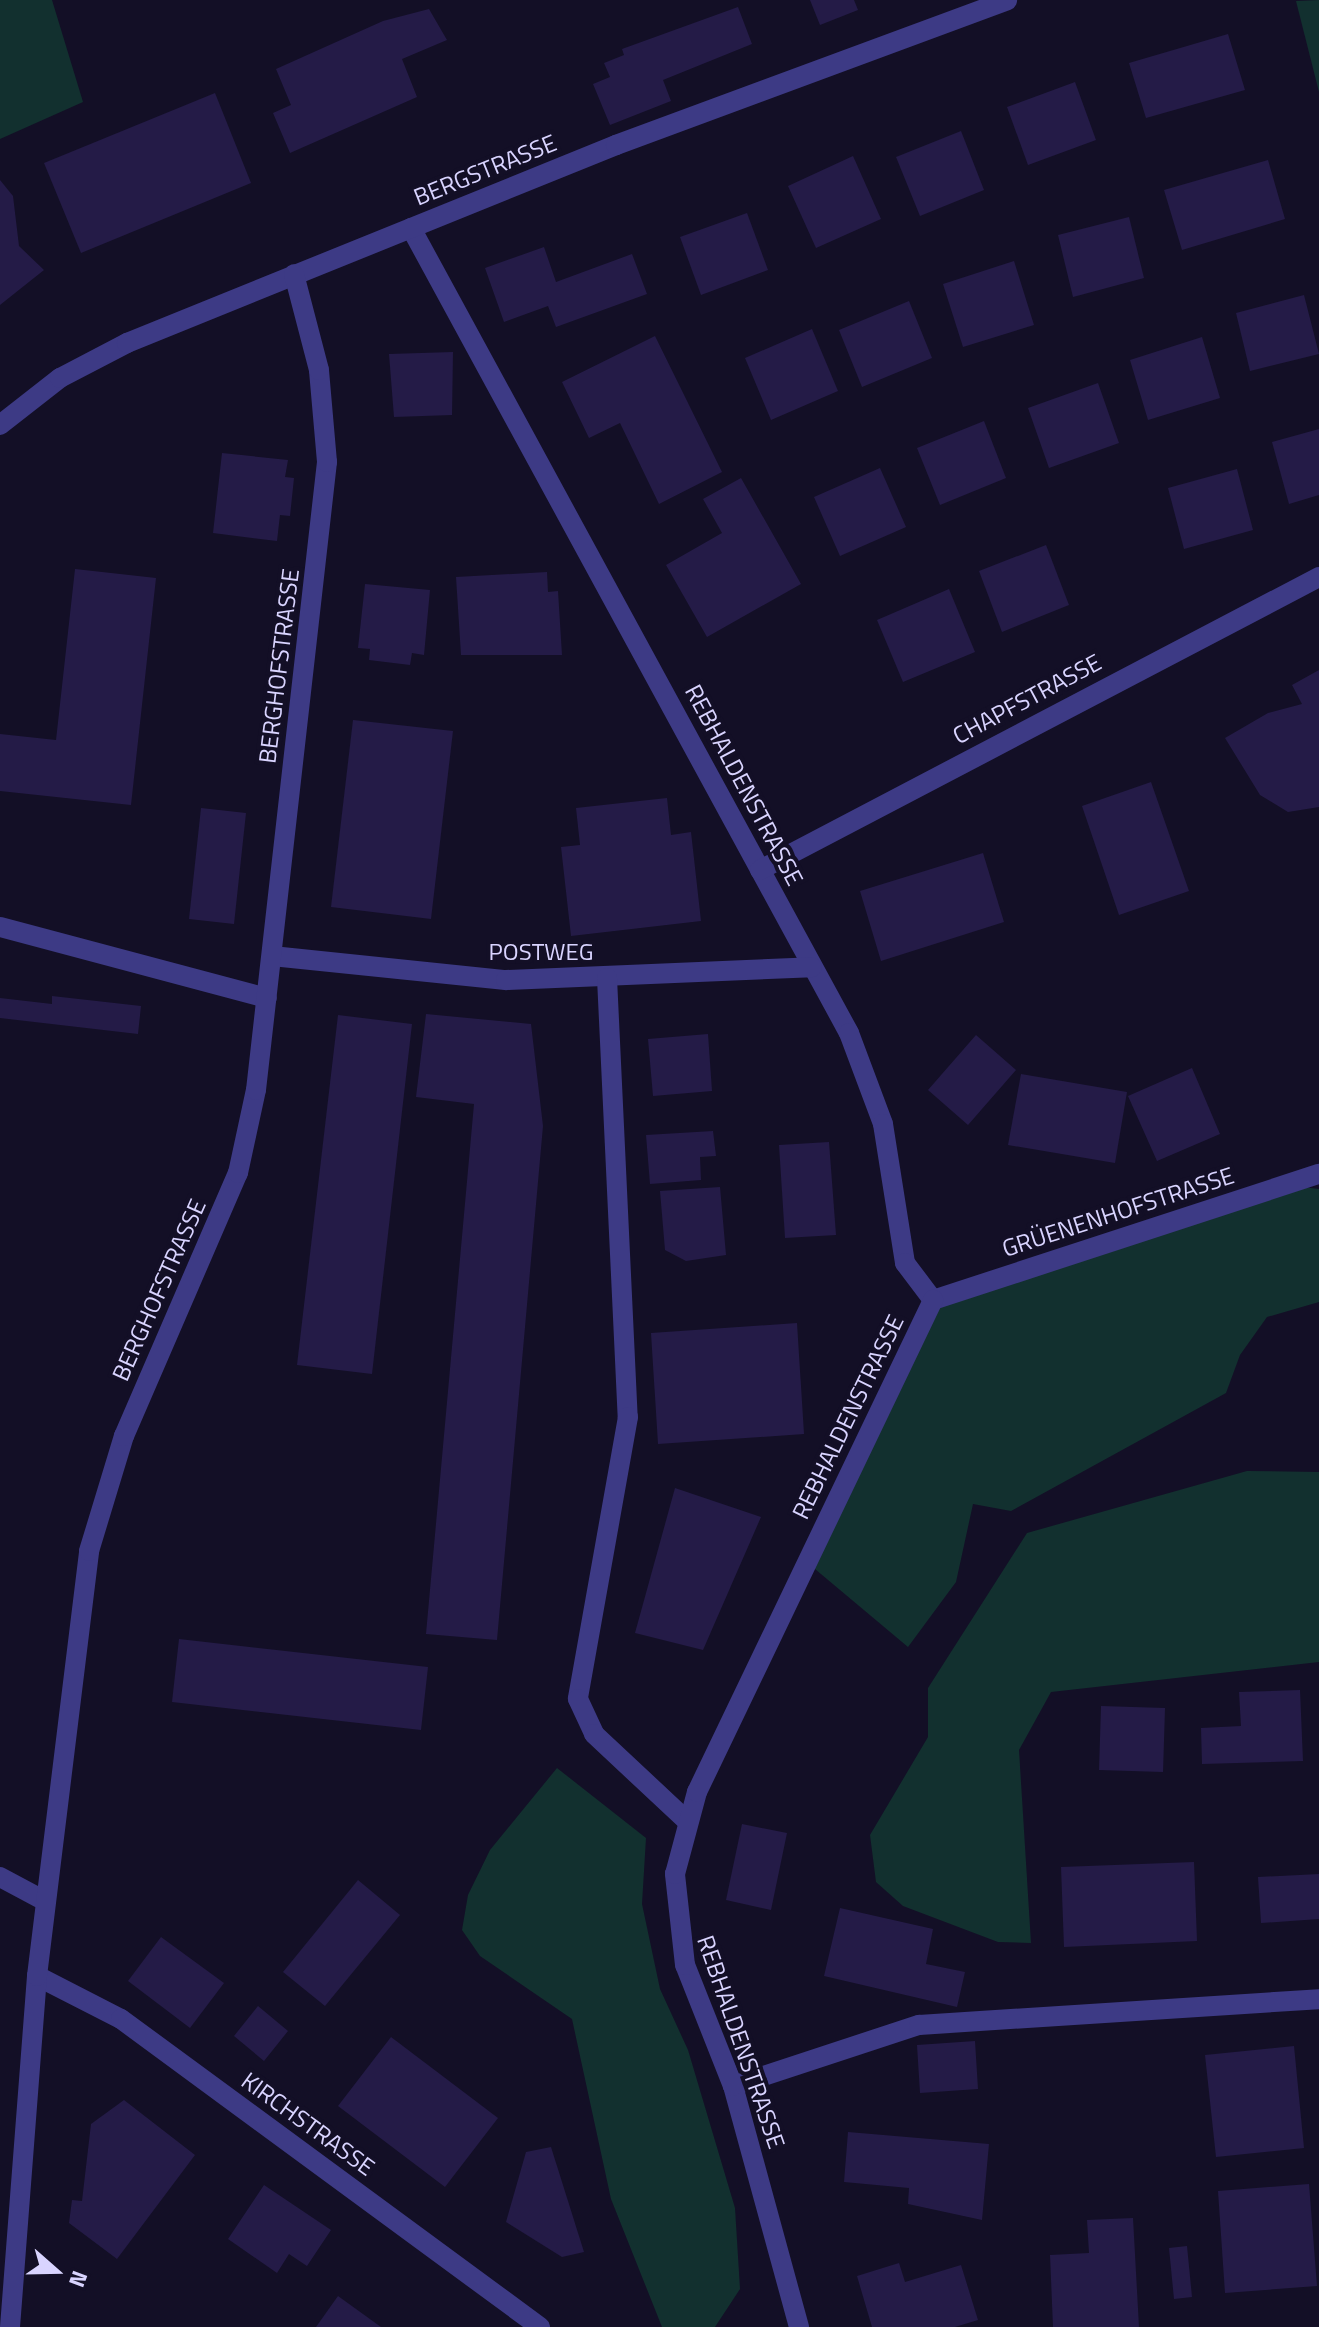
<!DOCTYPE html>
<meta charset="utf-8">
<style>
body{margin:0}
#map{position:relative;width:1319px;height:2327px;overflow:hidden;background:#130f26;font-family:"Titillium Web",sans-serif}
div>[style]{position:absolute}
.green>*{inset:0;background:#12302f}
.building>*{inset:0;background:#241b47}
.minor>*{height:20px;margin:-10px;padding:0 10px;transform-origin:10px;border-radius:10px;background:#3d3a85}
span{translate:-50% -50%;white-space:nowrap;text-align:center;line-height:1.15;-webkit-text-stroke:8px #130f26;paint-order:stroke}
.street-label{font-size:24px;color:#d9d4ff}
.north{position:absolute;left:16px;top:2231px;width:80px;height:80px;-webkit-text-stroke:6px #130f26;paint-order:stroke;rotate:110deg;font-size:22px;font-weight:700;line-height:32px;text-align:center;color:#d9d4ff}
.north::after{content:'';display:block;margin:auto;width:28px;height:36px;background:#d9d4ff;clip-path:polygon(50% 0,100% 100%,50% 72%,0 100%)}
</style>
<div id="map">
<div class="green">
<i style="clip-path:polygon(0 0,52px 0,83px 102px,0 139px)"></i>
<i style="clip-path:polygon(1319px 0,1319px 92px,1296px 1px)"></i>
<i style="clip-path:polygon(1286px 1185px,1319px 1189px,1319px 1302px,1267px 1317px,1240px 1355px,1226px 1393px,1011px 1511px,973px 1504px,956px 1582px,908px 1647px,809px 1564px,933px 1300px)"></i>
<i style="clip-path:polygon(1247px 1471px,1319px 1472px,1319px 1662px,1051px 1692px,1019px 1750px,1031px 1943px,998px 1942px,903px 1906px,876px 1882px,870px 1835px,928px 1737px,928px 1688px,1027px 1533px)"></i>
<i style="clip-path:polygon(557px 1768px,646px 1838px,642px 1904px,660px 1989px,688px 2050px,735px 2208px,740px 2289px,715px 2327px,662px 2327px,611px 2199px,572px 2019px,480px 1956px,462px 1930px,468px 1895px,490px 1850px)"></i>
</div>
<div class="building">
<i style="clip-path:polygon(810px 0,854px 0,858px 10px,820px 25px)"></i>
<i style="clip-path:polygon(738px 7px,752px 44px,663px 80px,671px 101px,610px 125px,593px 84px,610px 77px,604px 63px,624px 55px,622px 49px)"></i>
<i style="clip-path:polygon(429px 9px,447px 40px,402px 59px,417px 97px,290px 153px,273px 113px,291px 105px,276px 69px,383px 21px)"></i>
<i style="clip-path:polygon(1228px 34px,1245px 90px,1146px 118px,1129px 63px)"></i>
<i style="clip-path:polygon(1075px 82px,1096px 140px,1028px 165px,1007px 107px)"></i>
<i style="clip-path:polygon(215px 93px,251px 183px,81px 253px,44px 163px)"></i>
<i style="clip-path:polygon(961px 131px,984px 190px,920px 216px,896px 157px)"></i>
<i style="clip-path:polygon(853px 156px,881px 219px,816px 248px,788px 186px)"></i>
<i style="clip-path:polygon(1268px 160px,1285px 219px,1182px 250px,1164px 190px)"></i>
<i style="clip-path:polygon(0 180px,13px 196px,19px 246px,44px 270px,0 305px)"></i>
<i style="clip-path:polygon(747px 213px,768px 270px,701px 295px,680px 237px)"></i>
<i style="clip-path:polygon(1129px 217px,1144px 278px,1073px 297px,1058px 235px)"></i>
<i style="clip-path:polygon(544px 247px,556px 282px,632px 254px,647px 294px,556px 327px,548px 306px,504px 322px,485px 268px)"></i>
<i style="clip-path:polygon(1014px 261px,1034px 325px,963px 347px,943px 284px)"></i>
<i style="clip-path:polygon(1304px 295px,1319px 354px,1250px 371px,1236px 313px)"></i>
<i style="clip-path:polygon(909px 301px,932px 358px,862px 387px,839px 330px)"></i>
<i style="clip-path:polygon(812px 329px,838px 391px,771px 420px,745px 358px)"></i>
<i style="clip-path:polygon(655px 336px,722px 472px,659px 504px,620px 423px,589px 438px,562px 382px)"></i>
<i style="clip-path:polygon(1202px 337px,1220px 398px,1148px 420px,1130px 360px)"></i>
<i style="clip-path:polygon(453px 352px,452px 415px,394px 417px,389px 354px)"></i>
<i style="clip-path:polygon(1098px 383px,1119px 443px,1049px 468px,1028px 408px)"></i>
<i style="clip-path:polygon(984px 421px,1006px 478px,940px 505px,917px 448px)"></i>
<i style="clip-path:polygon(1319px 429px,1319px 495px,1289px 504px,1272px 442px)"></i>
<i style="clip-path:polygon(222px 453px,288px 460px,285px 477px,294px 478px,290px 516px,280px 515px,277px 541px,213px 533px)"></i>
<i style="clip-path:polygon(880px 468px,906px 527px,840px 556px,814px 497px)"></i>
<i style="clip-path:polygon(1237px 469px,1253px 530px,1184px 549px,1168px 488px)"></i>
<i style="clip-path:polygon(741px 478px,801px 584px,707px 637px,666px 565px,722px 533px,703px 499px)"></i>
<i style="clip-path:polygon(1046px 545px,1069px 605px,1002px 632px,979px 571px)"></i>
<i style="clip-path:polygon(75px 569px,156px 578px,131px 805px,0 791px,0 734px,56px 740px)"></i>
<i style="clip-path:polygon(547px 572px,548px 592px,558px 591px,562px 655px,461px 655px,456px 577px)"></i>
<i style="clip-path:polygon(365px 584px,430px 590px,424px 655px,412px 653px,410px 665px,369px 660px,370px 649px,358px 648px)"></i>
<i style="clip-path:polygon(949px 589px,975px 652px,903px 682px,877px 620px)"></i>
<i style="clip-path:polygon(1319px 670px,1319px 807px,1288px 812px,1260px 795px,1225px 738px,1268px 713px,1302px 704px,1292px 685px)"></i>
<i style="clip-path:polygon(353px 720px,453px 731px,431px 919px,331px 907px)"></i>
<i style="clip-path:polygon(1151px 782px,1189px 891px,1119px 915px,1082px 806px)"></i>
<i style="clip-path:polygon(667px 798px,671px 835px,691px 832px,701px 921px,571px 936px,561px 847px,580px 845px,576px 808px)"></i>
<i style="clip-path:polygon(201px 808px,246px 813px,234px 924px,189px 919px)"></i>
<i style="clip-path:polygon(983px 853px,1004px 922px,881px 961px,860px 891px)"></i>
<i style="clip-path:polygon(52px 996px,141px 1006px,138px 1034px,0 1018px,0 998px,52px 1004px)"></i>
<i style="clip-path:polygon(426px 1014px,531px 1024px,543px 1126px,497px 1640px,426px 1634px,474px 1104px,416px 1097px)"></i>
<i style="clip-path:polygon(338px 1015px,412px 1024px,372px 1374px,297px 1365px)"></i>
<i style="clip-path:polygon(708px 1034px,712px 1091px,653px 1096px,648px 1039px)"></i>
<i style="clip-path:polygon(976px 1035px,1016px 1070px,968px 1125px,928px 1090px)"></i>
<i style="clip-path:polygon(1192px 1068px,1220px 1134px,1157px 1161px,1128px 1096px)"></i>
<i style="clip-path:polygon(1021px 1074px,1127px 1092px,1115px 1163px,1008px 1145px)"></i>
<i style="clip-path:polygon(713px 1131px,716px 1156px,700px 1157px,701px 1180px,650px 1184px,646px 1135px)"></i>
<i style="clip-path:polygon(829px 1142px,836px 1235px,785px 1238px,779px 1145px)"></i>
<i style="clip-path:polygon(720px 1187px,726px 1255px,686px 1261px,665px 1250px,660px 1191px)"></i>
<i style="clip-path:polygon(797px 1323px,804px 1434px,658px 1444px,651px 1333px)"></i>
<i style="clip-path:polygon(675px 1488px,761px 1517px,703px 1650px,635px 1633px)"></i>
<i style="clip-path:polygon(179px 1639px,428px 1667px,421px 1730px,172px 1702px)"></i>
<i style="clip-path:polygon(1300px 1690px,1303px 1761px,1202px 1764px,1201px 1728px,1241px 1726px,1239px 1692px)"></i>
<i style="clip-path:polygon(1101px 1706px,1165px 1708px,1163px 1772px,1099px 1770px)"></i>
<i style="clip-path:polygon(742px 1824px,787px 1833px,771px 1910px,726px 1900px)"></i>
<i style="clip-path:polygon(1194px 1862px,1197px 1941px,1064px 1947px,1061px 1867px)"></i>
<i style="clip-path:polygon(1319px 1874px,1319px 1919px,1261px 1923px,1258px 1877px)"></i>
<i style="clip-path:polygon(358px 1880px,400px 1915px,325px 2006px,283px 1972px)"></i>
<i style="clip-path:polygon(840px 1908px,933px 1929px,926px 1964px,965px 1972px,957px 2007px,824px 1976px)"></i>
<i style="clip-path:polygon(161px 1937px,224px 1983px,190px 2028px,128px 1981px)"></i>
<i style="clip-path:polygon(258px 2006px,288px 2031px,264px 2061px,234px 2036px)"></i>
<i style="clip-path:polygon(391px 2037px,498px 2118px,445px 2187px,338px 2106px)"></i>
<i style="clip-path:polygon(975px 2041px,978px 2089px,920px 2093px,917px 2045px)"></i>
<i style="clip-path:polygon(1294px 2046px,1304px 2148px,1216px 2157px,1205px 2055px)"></i>
<i style="clip-path:polygon(124px 2100px,195px 2155px,117px 2259px,69px 2223px,72px 2200px,82px 2201px,91px 2124px)"></i>
<i style="clip-path:polygon(848px 2132px,989px 2144px,982px 2220px,908px 2204px,909px 2188px,844px 2182px)"></i>
<i style="clip-path:polygon(551px 2147px,584px 2252px,562px 2257px,506px 2222px,526px 2152px)"></i>
<i style="clip-path:polygon(1309px 2184px,1317px 2286px,1225px 2293px,1218px 2191px)"></i>
<i style="clip-path:polygon(264px 2185px,331px 2230px,307px 2266px,289px 2254px,277px 2273px,228px 2239px)"></i>
<i style="clip-path:polygon(1133px 2218px,1139px 2327px,1053px 2327px,1050px 2255px,1089px 2253px,1087px 2220px)"></i>
<i style="clip-path:polygon(1187px 2246px,1192px 2297px,1174px 2299px,1169px 2248px)"></i>
<i style="clip-path:polygon(899px 2263px,905px 2282px,961px 2265px,978px 2320px,955px 2327px,872px 2327px,857px 2276px)"></i>
<i style="clip-path:polygon(338px 2296px,381px 2327px,316px 2327px)"></i>
</div>
<div class="minor">
<i style="left:411px;top:228px;width:916px;rotate:61.45deg"></i>
<i style="left:849px;top:1033px;width:97px;rotate:69.5deg"></i>
<i style="left:883px;top:1124px;width:141px;rotate:81deg"></i>
<i style="left:905px;top:1263px;width:46px;rotate:52.9deg"></i>
<i style="left:0;top:425px;width:76px;rotate:-38.1deg"></i>
<i style="left:60px;top:378px;width:76px;rotate:-27.6deg"></i>
<i style="left:127px;top:343px;width:528px;rotate:-22.04deg"></i>
<i style="left:616px;top:145px;width:417px;rotate:-20.3deg"></i>
<i style="left:760px;top:870px;width:631px;rotate:-27.66deg"></i>
<i style="left:0;top:927px;width:276px;rotate:14.9deg"></i>
<i style="left:272px;top:956px;width:235px;rotate:5.9deg"></i>
<i style="left:506px;top:980px;width:306px;rotate:-2.4deg"></i>
<i style="left:607px;top:978px;width:440px;rotate:87.3deg"></i>
<i style="left:628px;top:1417px;width:286px;rotate:100.1deg"></i>
<i style="left:578px;top:1699px;width:38px;rotate:65deg"></i>
<i style="left:594px;top:1734px;width:127px;rotate:43.1deg"></i>
<i style="left:933px;top:1300px;width:406px;rotate:-18.1deg"></i>
<i style="left:0;top:1877px;width:51px;rotate:28.1deg"></i>
<i style="left:37px;top:1976px;width:94px;rotate:27.1deg"></i>
<i style="left:121px;top:2019px;width:520px;rotate:36.32deg"></i>
<i style="left:733px;top:2086px;width:196px;rotate:-18.2deg"></i>
<i style="left:919px;top:2025px;width:401px;rotate:-3.7deg"></i>
<i style="left:10px;top:2327px;width:352px;rotate:-85.6deg"></i>
<i style="left:37px;top:1976px;width:428px;rotate:-83deg"></i>
<i style="left:89px;top:1551px;width:120px;rotate:-73.1deg"></i>
<i style="left:124px;top:1436px;width:287px;rotate:-66.6deg"></i>
<i style="left:238px;top:1173px;width:85px;rotate:-77.8deg"></i>
<i style="left:256px;top:1090px;width:632px;rotate:-83.55deg"></i>
<i style="left:327px;top:462px;width:92px;rotate:-95deg"></i>
<i style="left:319px;top:370px;width:99px;rotate:-104.6deg"></i>
<i style="left:799px;top:2327px;width:250px;rotate:-105.3deg"></i>
<i style="left:733px;top:2086px;width:130px;rotate:-111.6deg"></i>
<i style="left:685px;top:1965px;width:92px;rotate:-96.3deg"></i>
<i style="left:675px;top:1874px;width:85px;rotate:-75deg"></i>
<i style="left:697px;top:1792px;width:546px;rotate:-64.37deg"></i>
</div>
<div class="street-label">
<span style="left:485px;top:170px;rotate:-22deg">BERGSTRASSE</span>
<span style="left:279px;top:666px;rotate:-83deg">BERGHOFSTRASSE</span>
<span style="left:1027px;top:699px;rotate:-28deg">CHAPFSTRASSE</span>
<span style="left:744px;top:785px;rotate:62deg">REBHALDENSTRASSE</span>
<span style="left:541px;top:952px">POSTWEG</span>
<span style="left:1118px;top:1212px;rotate:-18deg">GRÜENENHOFSTRASSE</span>
<span style="left:159px;top:1290px;rotate:-66deg">BERGHOFSTRASSE</span>
<span style="left:848px;top:1417px;rotate:-64deg">REBHALDENSTRASSE</span>
<span style="left:741px;top:2042px;rotate:71deg">REBHALDENSTRASSE</span>
<span style="left:308px;top:2124px;rotate:36deg">KIRCHSTRASSE</span>
</div>
<div class="north">N</div>
</div>
